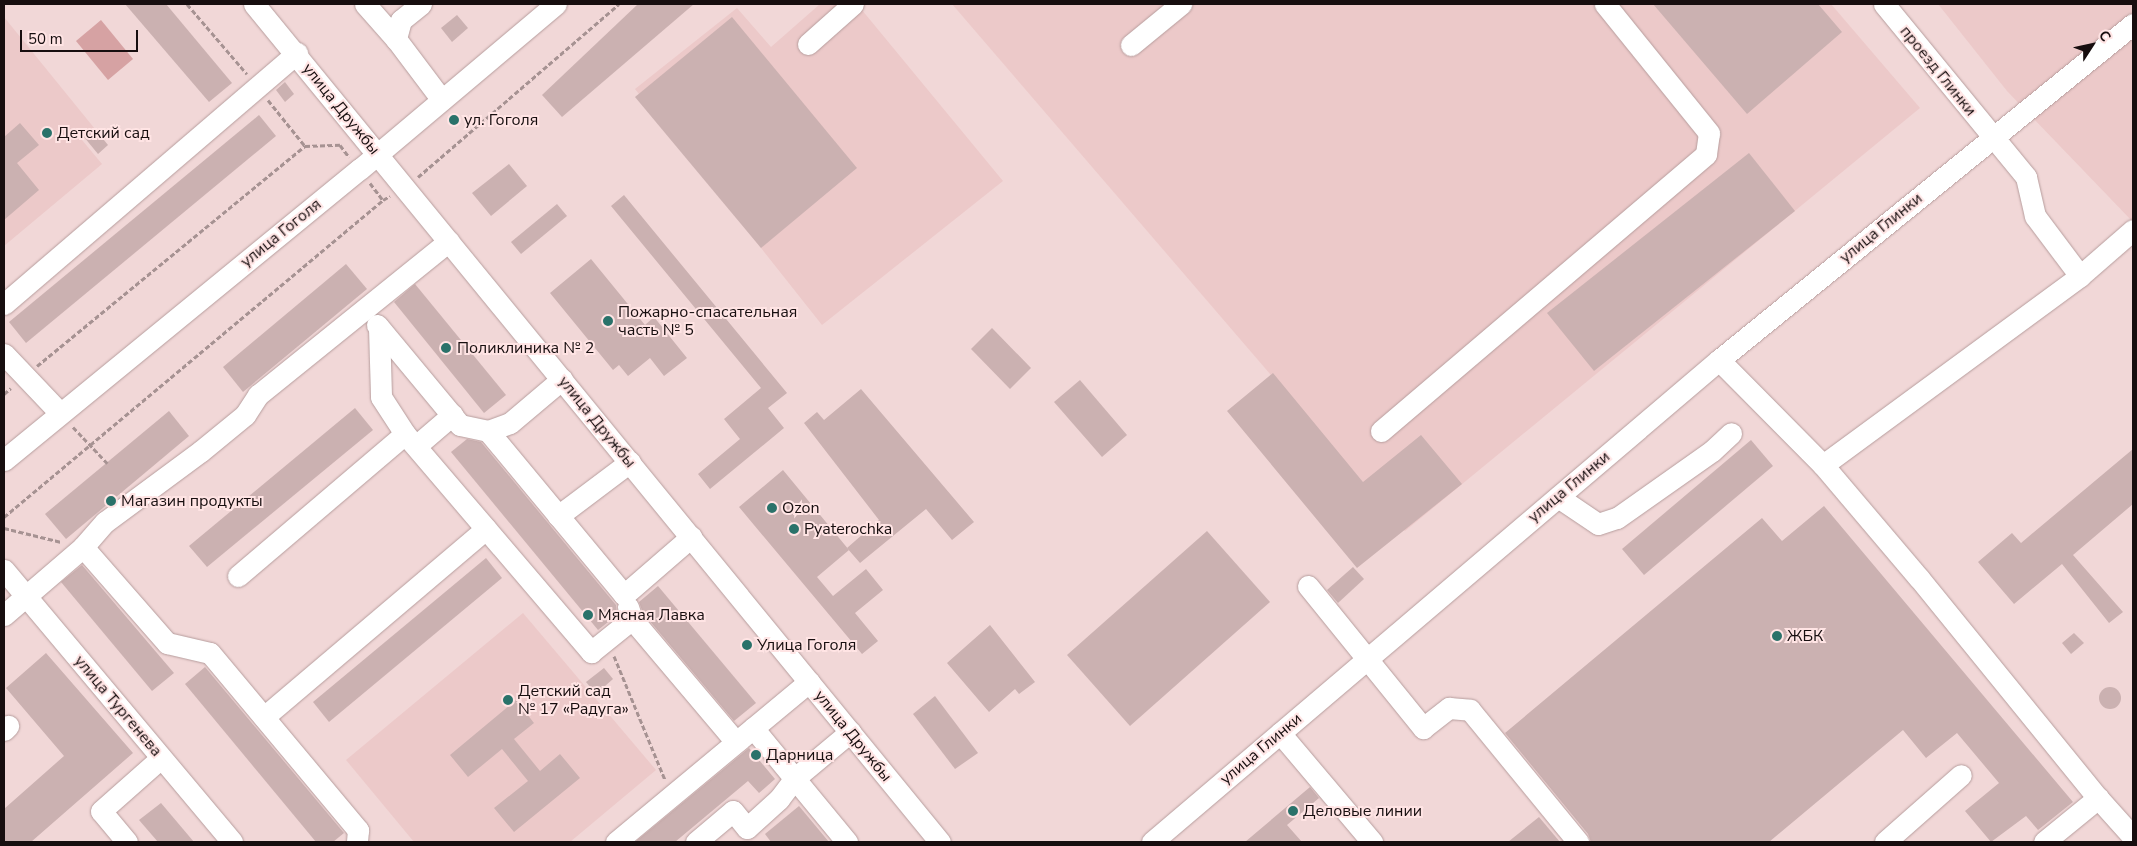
<!DOCTYPE html>
<meta charset="utf-8">
<style>
body{margin:0}
#map{position:relative;width:2137px;height:846px;overflow:hidden;background:#f1d7d7;font-family:"Nunito Sans",sans-serif}
div>[style]{position:absolute}
.built>*{inset:0;background:#ecc9c9}
.green>*{inset:0;background:#d6a2a3}
.building>*{inset:0;background:#cbb1b1}
.round{border-radius:50%}
.path>*{height:3px;margin-top:-1.5px;transform-origin:0;background:repeating-linear-gradient(90deg,#a69292 0 5px,transparent 0 7.5px)}
.roads{filter:drop-shadow(0 0 1px #b69d9d) drop-shadow(0 0 1px #b69d9d)}
.minor>*{height:21px;margin:-10.5px;padding:0 10.5px;transform-origin:10.5px;border-radius:10.5px;background:#fff}
.dots>*{width:14px;height:14px;translate:-50% -50%;box-sizing:border-box;border:2px solid #ffe4e4;border-radius:50%}
span{translate:-50% -50%;white-space:nowrap;text-align:center;line-height:1.15;-webkit-text-stroke:4px #ffe4e4;paint-order:stroke}
.street-label{font-size:16px;color:#170e0f}
.poi-label{font-size:16px;color:#170e0f}
.left{translate:0 -50%;text-align:left}
.frame{position:absolute;inset:0;border:5px solid #170e0f;pointer-events:none}
.north{position:absolute;left:2067px;top:20px;width:50px;height:50px;-webkit-text-stroke:4px #ffe4e4;paint-order:stroke;rotate:55deg;font-size:14px;font-weight:700;line-height:20px;text-align:center;color:#170e0f}
.north::after{content:'';display:block;margin:auto;width:18px;height:22px;background:#170e0f;clip-path:polygon(50% 0,100% 100%,50% 72%,0 100%)}
.scale{position:absolute;left:20px;top:30px;width:118px;height:22px;box-sizing:border-box;border:2px solid #170e0f;border-top:0;padding-left:6px;font-size:15px;line-height:18px;white-space:nowrap;color:#170e0f;-webkit-text-stroke:4px #ffe4e4;paint-order:stroke}
</style>
<div id="map">
<div class="built">
<i style="clip-path:polygon(820px 4px,857px 4px,1003px 181px,822px 325px,635px 89px,737px 8px,771px 47px)"></i>
<i style="clip-path:polygon(952px 4px,1831px 4px,1920px 108px,1405px 531px)"></i>
<i style="clip-path:polygon(1938px 4px,2133px 4px,2133px 222px,2007px 91px)"></i>
<i style="clip-path:polygon(4px 17px,95px 129px,82px 140px,102px 164px,4px 246px)"></i>
<i style="clip-path:polygon(523px 613px,656px 770px,570px 842px,414px 842px,346px 760px)"></i>
</div>
<div class="green">
<i style="clip-path:polygon(101px 20px,133px 59px,108px 80px,76px 41px)"></i>
</div>
<div class="building">
<i style="clip-path:polygon(125px 4px,166px 4px,232px 83px,209px 102px)"></i>
<i style="clip-path:polygon(638px 4px,694px 4px,562px 117px,542px 95px)"></i>
<i style="clip-path:polygon(1653px 4px,1818px 4px,1842px 32px,1747px 114px)"></i>
<i style="clip-path:polygon(457px 15px,468px 28px,452px 42px,441px 28px)"></i>
<i style="clip-path:polygon(732px 17px,857px 168px,761px 248px,635px 97px)"></i>
<i style="clip-path:polygon(285px 82px,294px 94px,285px 102px,276px 90px)"></i>
<i style="clip-path:polygon(259px 115px,276px 136px,26px 343px,9px 322px)"></i>
<i style="clip-path:polygon(20px 123px,39px 145px,17px 163px,39px 190px,4px 220px,4px 137px)"></i>
<i style="clip-path:polygon(95px 129px,108px 145px,98px 154px,84px 137px)"></i>
<i style="clip-path:polygon(1749px 153px,1795px 211px,1594px 371px,1547px 313px)"></i>
<i style="clip-path:polygon(509px 164px,527px 186px,491px 216px,472px 193px)"></i>
<i style="clip-path:polygon(624px 195px,787px 393px,768px 408px,784px 428px,710px 489px,698px 474px,740px 439px,724px 419px,761px 388px,611px 206px)"></i>
<i style="clip-path:polygon(557px 204px,567px 216px,521px 254px,511px 242px)"></i>
<i style="clip-path:polygon(591px 259px,645px 325px,654px 317px,687px 358px,664px 376px,650px 358px,628px 376px,619px 365px,613px 370px,550px 293px)"></i>
<i style="clip-path:polygon(346px 264px,367px 289px,243px 392px,223px 367px)"></i>
<i style="clip-path:polygon(415px 284px,506px 395px,484px 413px,394px 302px)"></i>
<i style="clip-path:polygon(992px 328px,1031px 368px,1010px 389px,971px 349px)"></i>
<i style="clip-path:polygon(1273px 373px,1363px 482px,1421px 435px,1462px 484px,1357px 568px,1227px 411px)"></i>
<i style="clip-path:polygon(1080px 380px,1127px 435px,1102px 457px,1054px 402px)"></i>
<i style="clip-path:polygon(861px 389px,974px 522px,952px 540px,926px 509px,860px 563px,847px 548px,879px 520px,804px 423px,817px 412px,824px 420px)"></i>
<i style="clip-path:polygon(355px 408px,373px 430px,207px 567px,189px 546px)"></i>
<i style="clip-path:polygon(169px 411px,189px 436px,66px 539px,45px 514px)"></i>
<i style="clip-path:polygon(467px 439px,481px 442px,616px 605px,617px 615px,598px 630px,451px 452px)"></i>
<i style="clip-path:polygon(1751px 440px,1773px 466px,1644px 575px,1622px 549px)"></i>
<i style="clip-path:polygon(2133px 449px,2133px 504px,2073px 555px,2123px 612px,2109px 623px,2062px 564px,2014px 604px,1978px 562px,2012px 533px,2021px 543px)"></i>
<i style="clip-path:polygon(783px 470px,849px 550px,817px 577px,833px 596px,866px 569px,883px 590px,855px 613px,878px 641px,862px 654px,739px 507px)"></i>
<i style="clip-path:polygon(1824px 506px,2073px 802px,2038px 830px,2026px 816px,1991px 842px,1965px 811px,1999px 783px,1957px 733px,1926px 758px,1903px 730px,1769px 842px,1591px 842px,1588px 834px,1505px 733px,1762px 518px,1782px 541px)"></i>
<i style="clip-path:polygon(1207px 531px,1270px 602px,1130px 726px,1067px 655px)"></i>
<i style="clip-path:polygon(486px 558px,502px 578px,329px 722px,313px 702px)"></i>
<i style="clip-path:polygon(82px 565px,174px 673px,152px 691px,61px 582px)"></i>
<i style="clip-path:polygon(1353px 567px,1364px 579px,1338px 603px,1327px 590px)"></i>
<i style="clip-path:polygon(658px 586px,756px 703px,734px 721px,643px 613px,639px 602px)"></i>
<i style="clip-path:polygon(990px 625px,1035px 682px,1019px 694px,1015px 689px,989px 712px,947px 663px)"></i>
<i style="clip-path:polygon(2074px 633px,2084px 643px,2071px 654px,2062px 643px)"></i>
<i style="clip-path:polygon(46px 653px,133px 753px,31px 842px,4px 842px,4px 809px,64px 756px,6px 688px)"></i>
<i style="clip-path:polygon(205px 667px,344px 833px,333px 842px,316px 842px,185px 684px)"></i>
<i style="clip-path:polygon(604px 668px,613px 679px,596px 694px,586px 682px)"></i>
<i class="round" style="left:2099px;top:687px;width:22px;height:22px"></i>
<i style="clip-path:polygon(935px 696px,978px 753px,955px 769px,913px 714px)"></i>
<i style="clip-path:polygon(516px 700px,534px 723px,514px 739px,540px 771px,560px 754px,580px 778px,514px 832px,494px 808px,528px 781px,502px 749px,468px 777px,450px 755px)"></i>
<i style="clip-path:polygon(749px 748px,775px 779px,759px 793px,748px 781px,675px 842px,635px 842px)"></i>
<i style="clip-path:polygon(1310px 787px,1319px 798px,1287px 825px,1302px 842px,1245px 842px)"></i>
<i style="clip-path:polygon(161px 803px,194px 842px,158px 842px,139px 820px)"></i>
<i style="clip-path:polygon(799px 806px,829px 842px,771px 842px,765px 834px)"></i>
<i style="clip-path:polygon(1539px 817px,1560px 842px,1508px 842px)"></i>
</div>
<div class="path">
<i style="left:187px;top:4px;width:92px;rotate:49.4deg"></i>
<i style="left:268px;top:100px;width:59px;rotate:51.2deg"></i>
<i style="left:305px;top:146px;width:35px;rotate:-2deg"></i>
<i style="left:340px;top:145px;width:15px;rotate:53deg"></i>
<i style="left:418px;top:177px;width:265px;rotate:-40.7deg"></i>
<i style="left:370px;top:183px;width:21px;rotate:53deg"></i>
<i style="left:383px;top:200px;width:8px;rotate:-30deg"></i>
<i style="left:37px;top:366px;width:347px;rotate:-39.4deg"></i>
<i style="left:4px;top:394px;width:9px;rotate:-41deg"></i>
<i style="left:73px;top:427px;width:50px;rotate:46.6deg"></i>
<i style="left:4px;top:517px;width:494px;rotate:-39.9deg"></i>
<i style="left:4px;top:528px;width:59px;rotate:13.8deg"></i>
<i style="left:614px;top:656px;width:134px;rotate:67.6deg"></i>
</div>
<div class="roads">
<div class="minor">
<i style="left:254px;top:4px;width:1083px;rotate:50.7deg"></i>
<i style="left:365px;top:4px;width:47px;rotate:48.5deg"></i>
<i style="left:421px;top:4px;width:26px;rotate:141deg"></i>
<i style="left:401px;top:20px;width:20px;rotate:105deg"></i>
<i style="left:396px;top:39px;width:76px;rotate:53deg"></i>
<i style="left:1884px;top:4px;width:224px;rotate:50.6deg"></i>
<i style="left:2026px;top:177px;width:40px;rotate:77deg"></i>
<i style="left:2035px;top:216px;width:75px;rotate:53.1deg"></i>
<i style="left:808px;top:44px;width:60px;rotate:-41.6deg"></i>
<i style="left:1131px;top:45px;width:65px;rotate:-39.4deg"></i>
<i style="left:4px;top:304px;width:386px;rotate:-40.6deg"></i>
<i style="left:377px;top:325px;width:130px;rotate:50.3deg"></i>
<i style="left:460px;top:425px;width:29px;rotate:12deg"></i>
<i style="left:488px;top:431px;width:23px;rotate:-20deg"></i>
<i style="left:510px;top:423px;width:68px;rotate:-40.2deg"></i>
<i style="left:379px;top:328px;width:69px;rotate:88.3deg"></i>
<i style="left:381px;top:397px;width:44px;rotate:57deg"></i>
<i style="left:405px;top:434px;width:287px;rotate:49.5deg"></i>
<i style="left:591px;top:652px;width:53px;rotate:-38.8deg"></i>
<i style="left:4px;top:354px;width:80px;rotate:46.5deg"></i>
<i style="left:1719px;top:360px;width:148px;rotate:45.3deg"></i>
<i style="left:1823px;top:465px;width:319px;rotate:-36.3deg"></i>
<i style="left:2080px;top:276px;width:70px;rotate:-41deg"></i>
<i style="left:488px;top:431px;width:213px;rotate:50.3deg"></i>
<i style="left:624px;top:595px;width:89px;rotate:-40.9deg"></i>
<i style="left:1381px;top:431px;width:427px;rotate:-40.4deg"></i>
<i style="left:1706px;top:154px;width:21px;rotate:-82deg"></i>
<i style="left:1709px;top:133px;width:166px;rotate:-128.9deg"></i>
<i style="left:416px;top:446px;width:48px;rotate:-40.7deg"></i>
<i style="left:4px;top:460px;width:460px;rotate:-39.3deg"></i>
<i style="left:360px;top:169px;width:256px;rotate:-40.1deg"></i>
<i style="left:1823px;top:465px;width:148px;rotate:49.7deg"></i>
<i style="left:1919px;top:578px;width:284px;rotate:50.9deg"></i>
<i style="left:2098px;top:798px;width:52px;rotate:48.1deg"></i>
<i style="left:1558px;top:497px;width:48px;rotate:34deg"></i>
<i style="left:1598px;top:524px;width:20px;rotate:-18deg"></i>
<i style="left:1617px;top:518px;width:116px;rotate:-35.2deg"></i>
<i style="left:1712px;top:451px;width:26px;rotate:-43deg"></i>
<i style="left:558px;top:516px;width:90px;rotate:-36.9deg"></i>
<i style="left:83px;top:547px;width:128px;rotate:48.8deg"></i>
<i style="left:167px;top:643px;width:44px;rotate:13.1deg"></i>
<i style="left:210px;top:653px;width:231px;rotate:50.1deg"></i>
<i style="left:358px;top:830px;width:12px;rotate:95deg"></i>
<i style="left:4px;top:570px;width:355px;rotate:50deg"></i>
<i style="left:238px;top:576px;width:219px;rotate:-40.4deg"></i>
<i style="left:1308px;top:586px;width:183px;rotate:51deg"></i>
<i style="left:1423px;top:728px;width:33px;rotate:-38deg"></i>
<i style="left:1449px;top:708px;width:21px;rotate:5deg"></i>
<i style="left:1470px;top:710px;width:171px;rotate:50.7deg"></i>
<i style="left:628px;top:607px;width:13px;rotate:72deg"></i>
<i style="left:632px;top:619px;width:161px;rotate:49.8deg"></i>
<i style="left:4px;top:615px;width:104px;rotate:-40.7deg"></i>
<i style="left:83px;top:547px;width:33px;rotate:-49deg"></i>
<i style="left:105px;top:522px;width:119px;rotate:-36.5deg"></i>
<i style="left:201px;top:451px;width:57px;rotate:-39.3deg"></i>
<i style="left:245px;top:415px;width:24px;rotate:-57deg"></i>
<i style="left:258px;top:395px;width:245px;rotate:-38.9deg"></i>
<i style="left:264px;top:717px;width:291px;rotate:-40.3deg"></i>
<i style="left:753px;top:728px;width:148px;rotate:50.5deg"></i>
<i style="left:4px;top:730px;width:6px;rotate:-45deg"></i>
<i style="left:1280px;top:733px;width:143px;rotate:49.8deg"></i>
<i style="left:127px;top:842px;width:40px;rotate:-130deg"></i>
<i style="left:101px;top:811px;width:80px;rotate:-41.5deg"></i>
<i style="left:616px;top:842px;width:251px;rotate:-39.7deg"></i>
<i style="left:696px;top:842px;width:48px;rotate:-40deg"></i>
<i style="left:733px;top:811px;width:22px;rotate:51deg"></i>
<i style="left:747px;top:828px;width:43px;rotate:-42.2deg"></i>
<i style="left:779px;top:799px;width:26px;rotate:-53deg"></i>
<i style="left:795px;top:778px;width:72px;rotate:-39.9deg"></i>
<i style="left:1152px;top:842px;width:744px;rotate:-40.37deg"></i>
<i style="left:1719px;top:360px;width:533px;rotate:-39.06deg"></i>
<i style="left:1885px;top:842px;width:101px;rotate:-41.4deg"></i>
<i style="left:2044px;top:842px;width:70px;rotate:-39.2deg"></i>
</div>
</div>
<div class="dots">
<i style="left:454px;top:120px;background:#2a726a"></i>
<i style="left:47px;top:133px;background:#2a726a"></i>
<i style="left:608px;top:321px;background:#2a726a"></i>
<i style="left:446px;top:348px;background:#2a726a"></i>
<i style="left:111px;top:501px;background:#2a726a"></i>
<i style="left:772px;top:508px;background:#2a726a"></i>
<i style="left:794px;top:529px;background:#2a726a"></i>
<i style="left:588px;top:615px;background:#2a726a"></i>
<i style="left:1777px;top:636px;background:#2a726a"></i>
<i style="left:747px;top:645px;background:#2a726a"></i>
<i style="left:508px;top:700px;background:#2a726a"></i>
<i style="left:756px;top:755px;background:#2a726a"></i>
<i style="left:1293px;top:811px;background:#2a726a"></i>
</div>
<div class="street-label">
<span style="left:1938px;top:71px;rotate:51deg">проезд Глинки</span>
<span style="left:341px;top:109px;rotate:51deg">улица Дружбы</span>
<span style="left:1881px;top:228px;rotate:-39deg">улица Глинки</span>
<span style="left:281px;top:233px;rotate:-39deg">улица Гоголя</span>
<span style="left:597px;top:422px;rotate:51deg">улица Дружбы</span>
<span style="left:1569px;top:487px;rotate:-40deg">улица Глинки</span>
<span style="left:118px;top:706px;rotate:50deg">улица Тургенева</span>
<span style="left:853px;top:736px;rotate:51deg">улица Дружбы</span>
<span style="left:1261px;top:749px;rotate:-40deg">улица Глинки</span>
</div>
<div class="poi-label">
<span class="left" style="left:464px;top:120px">ул. Гоголя</span>
<span class="left" style="left:57px;top:133px">Детский сад</span>
<span class="left" style="left:618px;top:321px">Пожарно-спасательная<br>часть № 5</span>
<span class="left" style="left:457px;top:348px">Поликлиника № 2</span>
<span class="left" style="left:121px;top:501px">Магазин продукты</span>
<span class="left" style="left:782px;top:508px">Ozon</span>
<span class="left" style="left:804px;top:529px">Pyaterochka</span>
<span class="left" style="left:598px;top:615px">Мясная Лавка</span>
<span class="left" style="left:1787px;top:636px">ЖБК</span>
<span class="left" style="left:757px;top:645px">Улица Гоголя</span>
<span class="left" style="left:518px;top:700px">Детский сад<br>№ 17 «Радуга»</span>
<span class="left" style="left:766px;top:755px">Дарница</span>
<span class="left" style="left:1303px;top:811px">Деловые линии</span>
</div>
<div class="frame"></div>
<div class="north">С</div>
<div class="scale">50 m</div>
</div>
